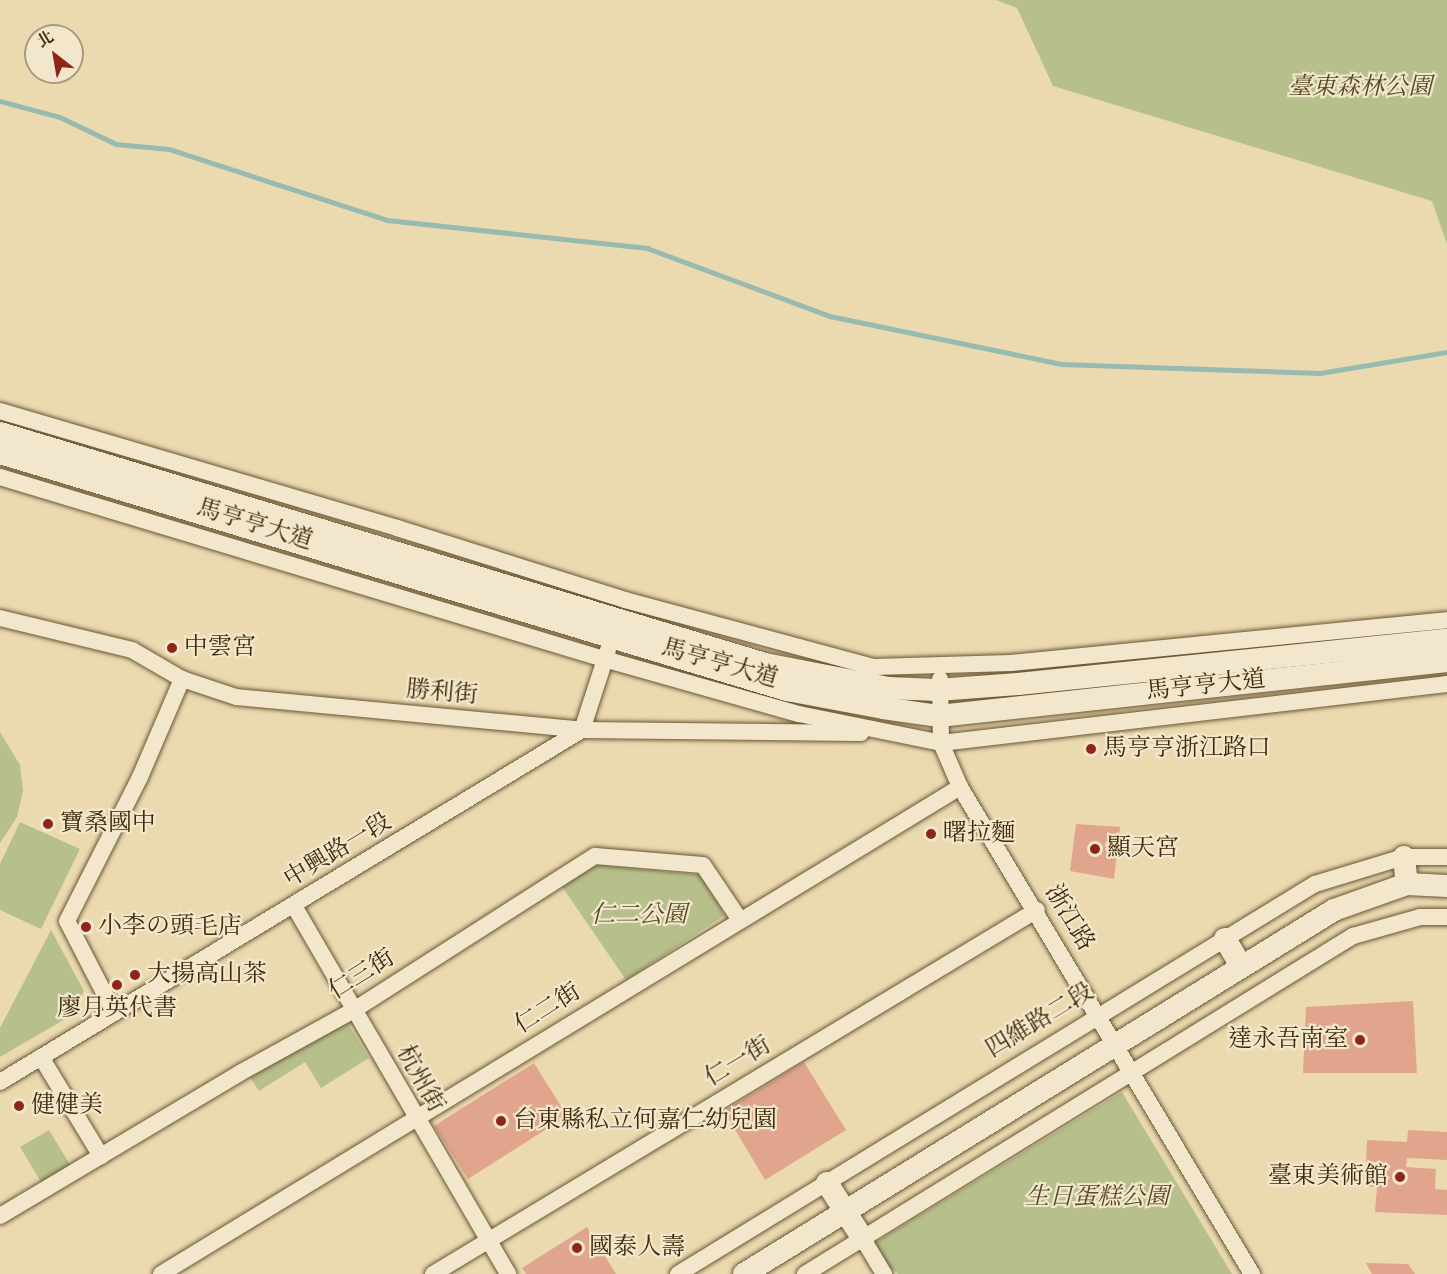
<!DOCTYPE html>
<meta charset="utf-8">
<style>
body{margin:0}
#map{position:relative;width:1447px;height:1274px;overflow:hidden;background:#ebdab0;font-family:"IM FELL English","Noto Serif TC","Noto Serif JP",serif}
div>[style]{position:absolute}
.green>*{inset:0;background:#b7c08c}
.stream>*{height:4.5px;margin:-2.25px;padding:0 2.25px;transform-origin:2.25px;border-radius:2.25px;background:#99bab1}
.building>*{inset:0;background:#e1a58e}
.roads{filter:drop-shadow(0 0 2px #6a5634) drop-shadow(0 0 2px #6a5634)}
.street>*{height:16px;margin:-8px;padding:0 8px;transform-origin:8px;border-radius:8px;background:#f2e7cc}
.secondary>*{height:22px;margin:-11px;padding:0 11px;transform-origin:11px;border-radius:11px;background:#f2e7cc}
.dots>*{width:16px;height:16px;translate:-50% -50%;box-sizing:border-box;border:3px solid #f2e7cc;border-radius:50%}
span{translate:-50% -50%;white-space:nowrap;text-align:center;line-height:1.15;-webkit-text-stroke:4.5px #f2e7cc;paint-order:stroke}
.park-label{font-size:24px;color:#574824;font-style:italic}
.street-label{font-size:24px;color:#3f2a0a}
.poi-label{font-size:24px;color:#3f2a0a}
.left{translate:0 -50%;text-align:left}
.right{translate:-100% -50%;text-align:right}
.north{position:absolute;left:24px;top:24px;width:60px;height:60px;box-sizing:border-box;background:#f2e7cc;border:2px solid #aa9b7e;border-radius:50%;rotate:329deg;font-size:16px;font-weight:700;line-height:24px;text-align:center;color:#3f2a0a}
.north::after{content:'';display:block;margin:auto;width:21px;height:27px;background:#8f2418;clip-path:polygon(50% 0,100% 100%,50% 72%,0 100%)}
</style>
<div id="map">
<div class="green">
<i style="clip-path:polygon(996px 0,1447px 0,1447px 244px,1432px 201px,1053px 86px,1017px 8px)"></i>
<i style="clip-path:polygon(0 732px,20px 765px,23px 791px,17px 817px,0 843px)"></i>
<i style="clip-path:polygon(20px 822px,80px 849px,41px 929px,0 910px,0 864px)"></i>
<i style="clip-path:polygon(597px 865px,700px 875px,725px 915px,626px 980px,561px 885px)"></i>
<i style="clip-path:polygon(51px 930px,84px 991px,72px 1015px,0 1057px,0 1028px)"></i>
<i style="clip-path:polygon(342px 1014px,369px 1058px,321px 1088px,305px 1062px,259px 1091px,247px 1073px)"></i>
<i style="clip-path:polygon(1122px 1092px,1232px 1274px,899px 1274px,863px 1250px)"></i>
<i style="clip-path:polygon(49px 1130px,72px 1168px,43px 1185px,20px 1147px)"></i>
</div>
<div class="stream">
<i style="left:0;top:101px;width:62px;rotate:14.9deg"></i>
<i style="left:60px;top:117px;width:62px;rotate:25.7deg"></i>
<i style="left:116px;top:144px;width:53px;rotate:5.4deg"></i>
<i style="left:169px;top:149px;width:229px;rotate:18deg"></i>
<i style="left:387px;top:220px;width:262px;rotate:6.1deg"></i>
<i style="left:647px;top:248px;width:195px;rotate:20.4deg"></i>
<i style="left:830px;top:316px;width:236px;rotate:11.7deg"></i>
<i style="left:1061px;top:364px;width:259px;rotate:2deg"></i>
<i style="left:1320px;top:373px;width:129px;rotate:-9.4deg"></i>
</div>
<div class="building">
<i style="clip-path:polygon(1076px 824px,1120px 827px,1114px 879px,1070px 871px)"></i>
<i style="clip-path:polygon(1413px 1001px,1417px 1073px,1303px 1073px,1306px 1007px)"></i>
<i style="clip-path:polygon(804px 1062px,846px 1130px,765px 1180px,724px 1111px)"></i>
<i style="clip-path:polygon(534px 1063px,567px 1116px,468px 1179px,434px 1126px)"></i>
<i style="clip-path:polygon(1408px 1130px,1447px 1132px,1447px 1160px,1407px 1158px,1406px 1167px,1436px 1169px,1435px 1189px,1447px 1190px,1447px 1215px,1375px 1212px,1377px 1187px,1365px 1186px,1367px 1140px,1407px 1142px)"></i>
<i style="clip-path:polygon(587px 1227px,616px 1274px,526px 1274px,522px 1268px)"></i>
<i style="clip-path:polygon(1366px 1263px,1408px 1264px,1415px 1274px,1372px 1274px)"></i>
</div>
<div class="roads">
<div class="street">
<i style="left:0;top:411px;width:414px;rotate:16.4deg"></i>
<i style="left:397px;top:528px;width:239px;rotate:17.5deg"></i>
<i style="left:625px;top:600px;width:258px;rotate:15.1deg"></i>
<i style="left:874px;top:667px;width:137px;rotate:-1.7deg"></i>
<i style="left:1011px;top:663px;width:438px;rotate:-5.6deg"></i>
<i style="left:0;top:477px;width:631px;rotate:16.77deg"></i>
<i style="left:604px;top:659px;width:203px;rotate:15.8deg"></i>
<i style="left:799px;top:714px;width:145px;rotate:11.5deg"></i>
<i style="left:941px;top:743px;width:509px;rotate:-6.65deg"></i>
<i style="left:0;top:618px;width:136px;rotate:13.6deg"></i>
<i style="left:132px;top:650px;width:58px;rotate:30.1deg"></i>
<i style="left:182px;top:679px;width:57px;rotate:18.4deg"></i>
<i style="left:236px;top:697px;width:348px;rotate:5.4deg"></i>
<i style="left:582px;top:730px;width:279px;rotate:0.6deg"></i>
<i style="left:940px;top:679px;width:64px;rotate:89.1deg"></i>
<i style="left:941px;top:743px;width:48px;rotate:66.6deg"></i>
<i style="left:960px;top:787px;width:568px;rotate:59.05deg"></i>
<i style="left:294px;top:906px;width:426px;rotate:59.8deg"></i>
<i style="left:114px;top:1012px;width:102px;rotate:-117.3deg"></i>
<i style="left:67px;top:921px;width:161px;rotate:-63.1deg"></i>
<i style="left:140px;top:777px;width:107px;rotate:-66.8deg"></i>
<i style="left:41px;top:1057px;width:116px;rotate:58.8deg"></i>
<i style="left:0;top:1082px;width:680px;rotate:-31.17deg"></i>
<i style="left:582px;top:730px;width:84px;rotate:-72deg"></i>
<i style="left:0;top:1216px;width:279px;rotate:-30.8deg"></i>
<i style="left:240px;top:1073px;width:130px;rotate:-28.9deg"></i>
<i style="left:354px;top:1010px;width:286px;rotate:-32.6deg"></i>
<i style="left:595px;top:856px;width:108px;rotate:4.8deg"></i>
<i style="left:703px;top:865px;width:66px;rotate:56.1deg"></i>
<i style="left:863px;top:1239px;width:41px;rotate:59deg"></i>
<i style="left:161px;top:1274px;width:936px;rotate:-31.36deg"></i>
<i style="left:433px;top:1274px;width:705px;rotate:-31.08deg"></i>
<i style="left:678px;top:1274px;width:747px;rotate:-31.48deg"></i>
<i style="left:1315px;top:884px;width:93px;rotate:-16.9deg"></i>
<i style="left:1404px;top:857px;width:43px"></i>
<i style="left:805px;top:1274px;width:644px;rotate:-31.67deg"></i>
<i style="left:1353px;top:936px;width:70px;rotate:-15.8deg"></i>
<i style="left:1420px;top:917px;width:27px"></i>
</div>
<div class="secondary">
<i style="left:0;top:433px;width:799px;rotate:16.8deg"></i>
<i style="left:765px;top:664px;width:126px;rotate:11deg"></i>
<i style="left:889px;top:688px;width:48px;rotate:2.4deg"></i>
<i style="left:937px;top:690px;width:81px;rotate:-4.2deg"></i>
<i style="left:1018px;top:684px;width:431px;rotate:-5.9deg"></i>
<i style="left:0;top:453px;width:822px;rotate:16.76deg"></i>
<i style="left:787px;top:690px;width:98px;rotate:10.6deg"></i>
<i style="left:883px;top:708px;width:57px;rotate:8.1deg"></i>
<i style="left:939px;top:716px;width:511px;rotate:-6.18deg"></i>
<i style="left:1404px;top:857px;width:27px;rotate:84deg"></i>
<i style="left:1225px;top:939px;width:31px;rotate:59deg"></i>
<i style="left:827px;top:1183px;width:67px;rotate:57.3deg"></i>
<i style="left:744px;top:1274px;width:693px;rotate:-31.67deg"></i>
<i style="left:1334px;top:910px;width:77px;rotate:-19.6deg"></i>
<i style="left:1407px;top:884px;width:40px;rotate:2.9deg"></i>
</div>
</div>
<div class="dots">
<i style="left:172px;top:648px;background:#8f2418"></i>
<i style="left:1091px;top:749px;background:#8f2418"></i>
<i style="left:48px;top:824px;background:#8f2418"></i>
<i style="left:931px;top:834px;background:#8f2418"></i>
<i style="left:1095px;top:849px;background:#8f2418"></i>
<i style="left:86px;top:927px;background:#8f2418"></i>
<i style="left:135px;top:975px;background:#8f2418"></i>
<i style="left:117px;top:985px;background:#8f2418"></i>
<i style="left:1360px;top:1040px;background:#8f2418"></i>
<i style="left:19px;top:1106px;background:#8f2418"></i>
<i style="left:501px;top:1121px;background:#8f2418"></i>
<i style="left:1400px;top:1177px;background:#8f2418"></i>
<i style="left:577px;top:1248px;background:#8f2418"></i>
</div>
<div class="park-label">
<span style="left:1360px;top:88px">臺東森林公園</span>
<span style="left:639px;top:916px">仁二公園</span>
<span style="left:1097px;top:1198px">生日蛋糕公園</span>
</div>
<div class="street-label">
<span style="left:255px;top:525px;rotate:17deg">馬亨亨大道</span>
<span style="left:720px;top:664px;rotate:16deg">馬亨亨大道</span>
<span style="left:1206px;top:686px;rotate:-6deg">馬亨亨大道</span>
<span style="left:442px;top:693px;rotate:5deg">勝利街</span>
<span style="left:338px;top:851px;rotate:-31deg">中興路一段</span>
<span style="left:1069px;top:918px;rotate:59deg">浙江路</span>
<span style="left:362px;top:975px;rotate:-32deg">仁三街</span>
<span style="left:548px;top:1009px;rotate:-32deg">仁二街</span>
<span style="left:1040px;top:1021px;rotate:-31deg">四維路二段</span>
<span style="left:738px;top:1062px;rotate:-31deg">仁一街</span>
<span style="left:420px;top:1079px;rotate:61deg">杭州街</span>
</div>
<div class="poi-label">
<span class="left" style="left:184px;top:648px">中雲宮</span>
<span class="left" style="left:1103px;top:749px">馬亨亨浙江路口</span>
<span class="left" style="left:60px;top:824px">寶桑國中</span>
<span class="left" style="left:943px;top:834px">曙拉麵</span>
<span class="left" style="left:1107px;top:849px">顯天宮</span>
<span class="left" style="left:98px;top:927px">小李の頭毛店</span>
<span class="left" style="left:147px;top:975px">大揚高山茶</span>
<span style="left:117px;top:1009px">廖月英代書</span>
<span class="right" style="left:1348px;top:1040px">達永吾南室</span>
<span class="left" style="left:31px;top:1106px">健健美</span>
<span class="left" style="left:513px;top:1121px">台東縣私立何嘉仁幼兒園</span>
<span class="right" style="left:1388px;top:1177px">臺東美術館</span>
<span class="left" style="left:589px;top:1248px">國泰人壽</span>
</div>
<div class="north">北</div>
</div>
